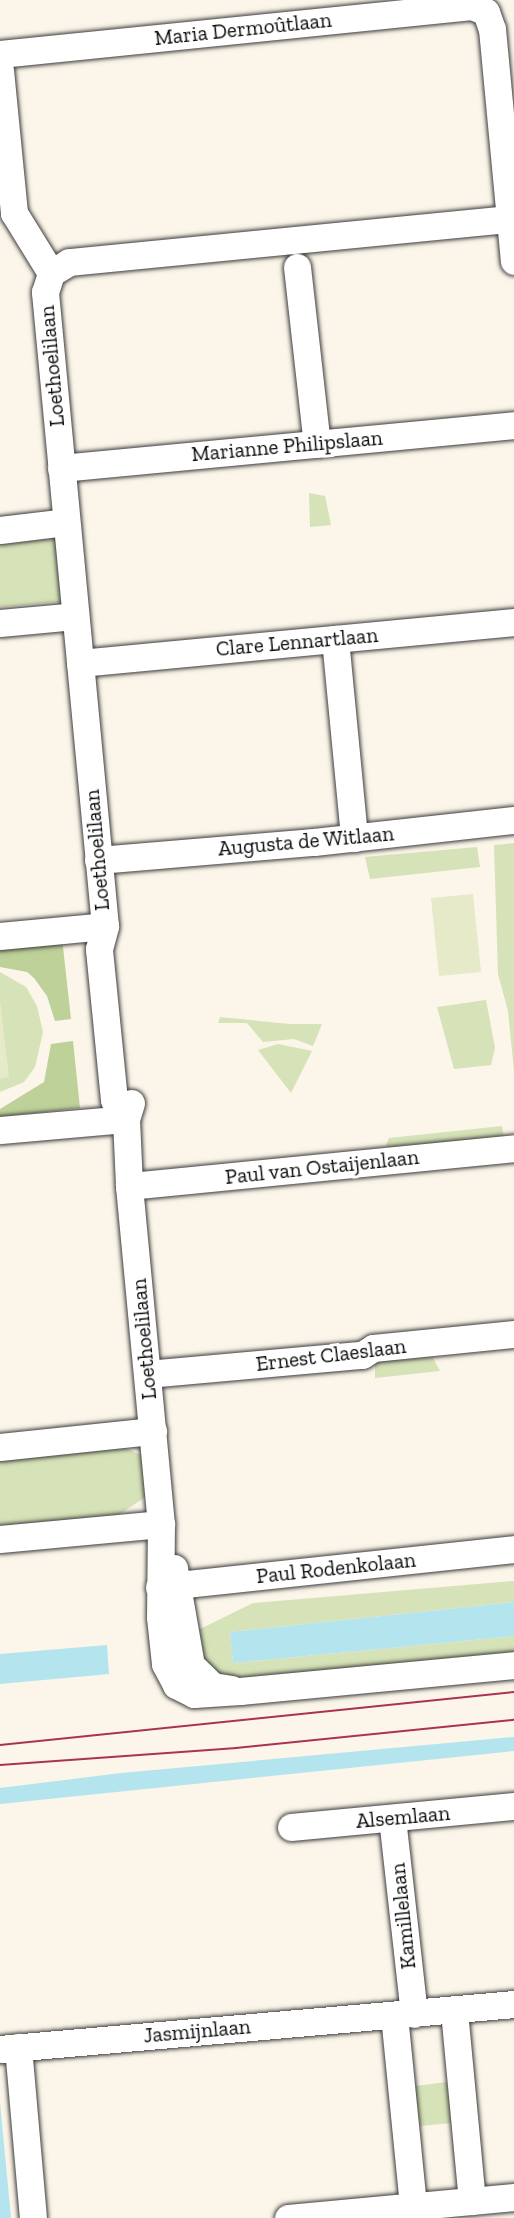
<!DOCTYPE html>
<meta charset="utf-8">
<style>
body{margin:0}
#map{position:relative;width:514px;height:2218px;overflow:hidden;background:#fcf5e9;font-family:"Zilla Slab",serif}
div>[style]{position:absolute}
.green>*{inset:0;background:#d6e2b7}
.forest>*{inset:0;background:#bed199}
.pitch>*{inset:0;background:#e6eac8}
.water>*{inset:0;background:#b4e4ee}
.roads{filter:drop-shadow(0 0 2px #3d3d3d) drop-shadow(0 0 2px #3d3d3d)}
.minor>*{height:27px;margin:-13.5px;padding:0 13.5px;transform-origin:13.5px;border-radius:13.5px;background:#fff}
.tram>*{height:1.5px;margin:-0.75px;padding:0 0.75px;transform-origin:0.75px;border-radius:0.75px;background:#a93351}
span{translate:-50% -50%;white-space:nowrap;text-align:center;line-height:1.15;-webkit-text-stroke:6px #fff;paint-order:stroke}
.street-label{font-size:21px;color:#0a0a0a}
</style>
<div id="map">
<div class="green">
<i style="clip-path:polygon(309px 493px,325px 496px,331px 525px,310px 527px)"></i>
<i style="clip-path:polygon(59px 533px,66px 601px,0 607px,0 539px)"></i>
<i style="clip-path:polygon(514px 843px,514px 1071px,508px 1011px,498px 974px,494px 845px)"></i>
<i style="clip-path:polygon(477px 847px,480px 867px,370px 879px,365px 857px)"></i>
<i style="clip-path:polygon(0 972px,26px 987px,37px 1006px,43px 1032px,35px 1067px,24px 1082px,0 1092px)"></i>
<i style="clip-path:polygon(486px 1000px,495px 1048px,491px 1065px,454px 1069px,437px 1007px)"></i>
<i style="clip-path:polygon(220px 1017px,290px 1024px,322px 1024px,313px 1046px,294px 1039px,263px 1042px,247px 1023px,218px 1023px)"></i>
<i style="clip-path:polygon(278px 1044px,312px 1051px,291px 1093px,258px 1050px)"></i>
<i style="clip-path:polygon(502px 1126px,504px 1140px,389px 1150px,386px 1145px,389px 1138px)"></i>
<i style="clip-path:polygon(430px 1352px,440px 1371px,375px 1378px,375px 1353px)"></i>
<i style="clip-path:polygon(112px 1443px,144px 1456px,148px 1495px,116px 1517px,0 1531px,0 1452px)"></i>
<i style="clip-path:polygon(514px 1581px,514px 1602px,230px 1632px,233px 1663px,514px 1636px,514px 1656px,220px 1680px,197px 1659px,192px 1633px,253px 1603px)"></i>
<i style="clip-path:polygon(447px 2082px,452px 2123px,420px 2126px,415px 2086px)"></i>
</div>
<div class="forest">
<i style="clip-path:polygon(62px 938px,71px 1019px,55px 1021px,47px 996px,34px 978px,27px 972px,0 967px,0 943px)"></i>
<i style="clip-path:polygon(73px 1041px,80px 1108px,0 1117px,0 1109px,44px 1082px,51px 1044px)"></i>
</div>
<div class="pitch">
<i style="clip-path:polygon(473px 894px,481px 972px,439px 976px,431px 898px)"></i>
<i style="clip-path:polygon(0 1000px,9px 1077px,0 1079px)"></i>
</div>
<div class="water">
<i style="clip-path:polygon(514px 1602px,514px 1636px,233px 1663px,230px 1632px)"></i>
<i style="clip-path:polygon(107px 1645px,109px 1674px,0 1684px,0 1654px)"></i>
<i style="clip-path:polygon(514px 1737px,514px 1751px,0 1804px,0 1788px,121px 1773px)"></i>
<i style="clip-path:polygon(0 2102px,11px 2218px,0 2218px)"></i>
</div>
<div class="roads">
<div class="minor">
<i style="left:0;top:54px;width:474px;rotate:-5.8deg"></i>
<i style="left:472px;top:6px;width:15px;rotate:23deg"></i>
<i style="left:486px;top:12px;width:18px;rotate:71deg"></i>
<i style="left:492px;top:29px;width:233px;rotate:84.6deg"></i>
<i style="left:0;top:70px;width:144px;rotate:84.4deg"></i>
<i style="left:14px;top:213px;width:70px;rotate:58.3deg"></i>
<i style="left:297px;top:267px;width:178px;rotate:83.6deg"></i>
<i style="left:61px;top:468px;width:455px;rotate:-5.4deg"></i>
<i style="left:0;top:530px;width:66px;rotate:-6.9deg"></i>
<i style="left:0;top:623px;width:75px;rotate:-5.3deg"></i>
<i style="left:335px;top:639px;width:200px;rotate:84.5deg"></i>
<i style="left:80px;top:663px;width:436px;rotate:-5.4deg"></i>
<i style="left:98px;top:860px;width:217px;rotate:-4.8deg"></i>
<i style="left:314px;top:842px;width:201px;rotate:-6.3deg"></i>
<i style="left:0;top:936px;width:105px;rotate:-5.4deg"></i>
<i style="left:131px;top:1103px;width:17px;rotate:107deg"></i>
<i style="left:126px;top:1119px;width:67px;rotate:87.4deg"></i>
<i style="left:129px;top:1186px;width:340px;rotate:84.6deg"></i>
<i style="left:161px;top:1524px;width:93px;rotate:90.6deg"></i>
<i style="left:160px;top:1617px;width:47px;rotate:83.9deg"></i>
<i style="left:165px;top:1664px;width:24px;rotate:62deg"></i>
<i style="left:176px;top:1685px;width:20px;rotate:27deg"></i>
<i style="left:194px;top:1694px;width:46px;rotate:-3.7deg"></i>
<i style="left:240px;top:1691px;width:275px;rotate:-5.4deg"></i>
<i style="left:126px;top:1119px;width:22px;rotate:-122deg"></i>
<i style="left:114px;top:1100px;width:152px;rotate:-95.7deg"></i>
<i style="left:99px;top:949px;width:24px;rotate:-75deg"></i>
<i style="left:105px;top:926px;width:637px;rotate:-95.41deg"></i>
<i style="left:45px;top:292px;width:20px;rotate:-72deg"></i>
<i style="left:51px;top:273px;width:21px;rotate:-31deg"></i>
<i style="left:69px;top:262px;width:447px;rotate:-5.6deg"></i>
<i style="left:0;top:1130px;width:126px;rotate:-5deg"></i>
<i style="left:129px;top:1186px;width:387px;rotate:-5.6deg"></i>
<i style="left:147px;top:1374px;width:216px;rotate:-5.1deg"></i>
<i style="left:362px;top:1355px;width:13px;rotate:-32deg"></i>
<i style="left:373px;top:1348px;width:142px;rotate:-5.7deg"></i>
<i style="left:0;top:1447px;width:154px;rotate:-6deg"></i>
<i style="left:0;top:1539px;width:162px;rotate:-5.3deg"></i>
<i style="left:174px;top:1568px;width:98px;rotate:80.1deg"></i>
<i style="left:191px;top:1665px;width:30px;rotate:44deg"></i>
<i style="left:213px;top:1686px;width:19px;rotate:9deg"></i>
<i style="left:159px;top:1587px;width:357px;rotate:-6.1deg"></i>
<i style="left:392px;top:1818px;width:197px;rotate:83.6deg"></i>
<i style="left:291px;top:1827px;width:224px;rotate:-5.4deg"></i>
<i style="left:454px;top:2011px;width:191px;rotate:84.6deg"></i>
<i style="left:394px;top:2015px;width:192px;rotate:84.3deg"></i>
<i style="left:18px;top:2047px;width:172px;rotate:85deg"></i>
<i style="left:0;top:2049px;width:516px;rotate:-5deg"></i>
<i style="left:288px;top:2218px;width:227px;rotate:-5.3deg"></i>
</div>
</div>
<div class="tram">
<i style="left:0;top:1745px;width:517px;rotate:-5.89deg"></i>
<i style="left:0;top:1765px;width:237px;rotate:-4.1deg"></i>
<i style="left:236px;top:1748px;width:279px;rotate:-5.8deg"></i>
</div>
<div class="street-label">
<span style="left:243px;top:29px;rotate:-6deg">Maria Dermoûtlaan</span>
<span style="left:52px;top:366px;rotate:-95deg">Loethoelilaan</span>
<span style="left:287px;top:446px;rotate:-5deg">Marianne Philipslaan</span>
<span style="left:297px;top:642px;rotate:-5deg">Clare Lennartlaan</span>
<span style="left:306px;top:841px;rotate:-5deg">Augusta de Witlaan</span>
<span style="left:97px;top:850px;rotate:-95deg">Loethoelilaan</span>
<span style="left:322px;top:1167px;rotate:-6deg">Paul van Ostaijenlaan</span>
<span style="left:144px;top:1339px;rotate:-95deg">Loethoelilaan</span>
<span style="left:331px;top:1355px;rotate:-7deg">Ernest Claeslaan</span>
<span style="left:336px;top:1568px;rotate:-6deg">Paul Rodenkolaan</span>
<span style="left:403px;top:1817px;rotate:-5deg">Alsemlaan</span>
<span style="left:403px;top:1916px;rotate:-96deg">Kamillelaan</span>
<span style="left:197px;top:2031px;rotate:-5deg">Jasmijnlaan</span>
</div>
</div>
